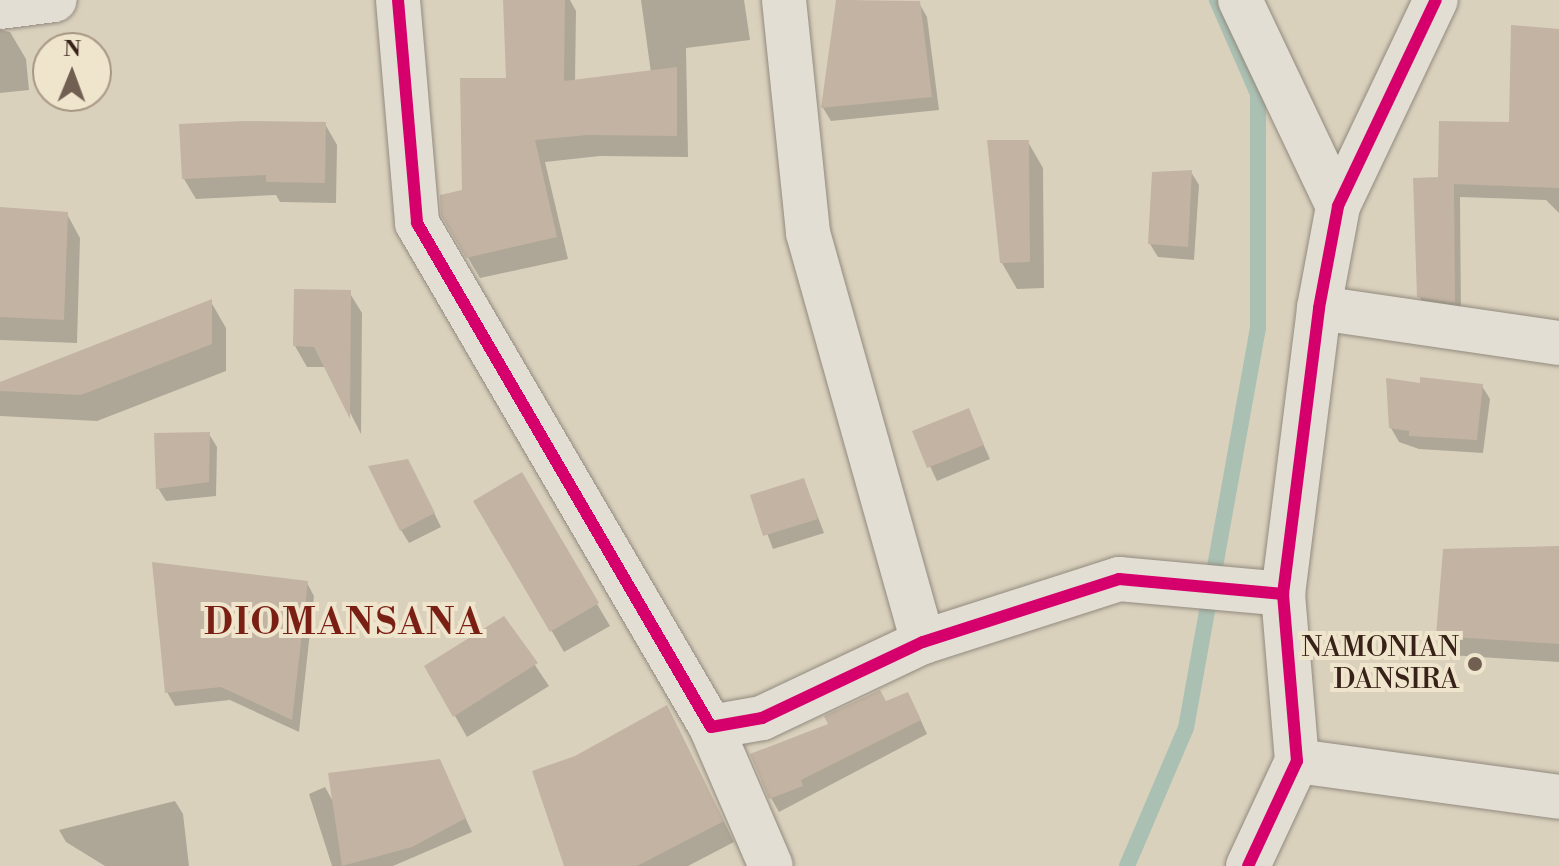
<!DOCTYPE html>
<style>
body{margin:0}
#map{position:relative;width:1559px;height:866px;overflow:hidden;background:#dad1bd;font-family:"Libre Bodoni",serif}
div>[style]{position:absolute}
.shadow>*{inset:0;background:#0003}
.stream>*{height:16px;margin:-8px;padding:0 8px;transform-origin:8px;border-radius:8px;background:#aac0b3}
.building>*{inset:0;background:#c3b3a3}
.roads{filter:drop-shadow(0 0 2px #928a7e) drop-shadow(0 0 2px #928a7e)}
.minor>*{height:44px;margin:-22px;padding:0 22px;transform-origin:22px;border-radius:22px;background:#e2ded3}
.cycleway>*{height:12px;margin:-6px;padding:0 6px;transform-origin:6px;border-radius:6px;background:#d6006c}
.dots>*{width:22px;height:22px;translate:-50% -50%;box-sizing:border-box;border:4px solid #efe4cc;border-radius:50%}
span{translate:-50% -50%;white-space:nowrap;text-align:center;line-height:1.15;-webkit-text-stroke:8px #efe4cc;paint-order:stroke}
.poi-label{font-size:28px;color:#382118}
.right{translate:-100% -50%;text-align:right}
.district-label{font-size:36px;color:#7a1f14;font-weight:700;letter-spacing:2px}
.north{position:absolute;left:32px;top:32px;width:80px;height:80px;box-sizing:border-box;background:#efe4cc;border:2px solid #a69684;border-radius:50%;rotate:1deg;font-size:22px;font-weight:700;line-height:32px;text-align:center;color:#382118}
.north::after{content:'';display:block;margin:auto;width:28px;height:36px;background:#715f52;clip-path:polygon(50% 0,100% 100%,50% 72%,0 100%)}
</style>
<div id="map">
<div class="shadow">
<i style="clip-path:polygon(505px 0,570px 0,576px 11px,575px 82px,651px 73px,641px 0,744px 0,750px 40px,686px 48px,688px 157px,600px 156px,545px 162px,568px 259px,480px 278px,443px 215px,464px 192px,508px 80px)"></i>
<i style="clip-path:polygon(838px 0,919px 3px,927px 17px,939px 110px,831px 121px,823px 108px)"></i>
<i style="clip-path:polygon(0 30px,10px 32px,26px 59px,29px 90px,0 93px)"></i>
<i style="clip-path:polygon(1559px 31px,1559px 213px,1546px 200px,1460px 197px,1461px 315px,1427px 310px,1419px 296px,1440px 179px,1511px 124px)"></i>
<i style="clip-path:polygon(325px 124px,337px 145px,336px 203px,280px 202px,276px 195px,196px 199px,184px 179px)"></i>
<i style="clip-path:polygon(1028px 142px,1043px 168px,1044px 288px,1017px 289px,1002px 263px)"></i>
<i style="clip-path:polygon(1191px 172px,1199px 185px,1194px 260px,1158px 257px,1150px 244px)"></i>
<i style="clip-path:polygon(0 209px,67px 214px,80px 238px,77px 343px,0 340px)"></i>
<i style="clip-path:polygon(349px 292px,362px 313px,361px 434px,327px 367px,307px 367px,295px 346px)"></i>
<i style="clip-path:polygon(211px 302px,226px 328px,226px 371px,97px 421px,0 416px,0 384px)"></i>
<i style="clip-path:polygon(1422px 385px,1482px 386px,1490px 399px,1483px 453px,1419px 449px,1399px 442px,1391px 428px)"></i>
<i style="clip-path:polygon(968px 410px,990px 459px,937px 481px,914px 432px)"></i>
<i style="clip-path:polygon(209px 434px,217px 447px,216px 496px,166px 501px,158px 488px)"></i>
<i style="clip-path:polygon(415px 474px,441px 527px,409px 543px,401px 530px)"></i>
<i style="clip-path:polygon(521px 475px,610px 626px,564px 652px,476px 501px)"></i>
<i style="clip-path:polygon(804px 480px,824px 533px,773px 549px,753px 496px)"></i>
<i style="clip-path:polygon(1559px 548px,1559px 662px,1449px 655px,1438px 636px)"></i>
<i style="clip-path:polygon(307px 583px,314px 596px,299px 732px,230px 700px,175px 706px,167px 692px)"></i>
<i style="clip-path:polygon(504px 619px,549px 686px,467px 737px,427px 667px)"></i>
<i style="clip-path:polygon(915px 708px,927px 734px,779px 812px,771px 798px)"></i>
<i style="clip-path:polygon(678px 728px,734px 842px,688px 866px,566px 866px)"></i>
<i style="clip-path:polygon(439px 761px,472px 832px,393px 866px,332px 866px,309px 794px,325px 787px,335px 805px)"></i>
<i style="clip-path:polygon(175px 801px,183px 814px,189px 866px,105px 866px,66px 842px,59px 830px)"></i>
</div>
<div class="stream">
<i style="left:1127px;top:866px;width:150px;rotate:-66.9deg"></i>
<i style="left:1186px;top:728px;width:406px;rotate:-79.8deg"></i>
<i style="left:1258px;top:328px;width:234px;rotate:-90deg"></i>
<i style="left:1258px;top:94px;width:103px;rotate:-113.6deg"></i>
</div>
<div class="building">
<i style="clip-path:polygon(503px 0,565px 0,564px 81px,677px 67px,677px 136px,587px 135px,535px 140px,557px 237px,466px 258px,441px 215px,440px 195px,462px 190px,460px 78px,506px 78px)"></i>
<i style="clip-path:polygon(836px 0,920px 1px,932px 97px,821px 108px)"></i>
<i style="clip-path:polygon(1511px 25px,1559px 29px,1559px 188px,1454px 184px,1455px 303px,1417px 297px,1413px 178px,1438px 177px,1439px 121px,1509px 122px)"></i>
<i style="clip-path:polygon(244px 121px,326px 122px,325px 183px,266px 182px,266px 175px,182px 179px,179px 124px)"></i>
<i style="clip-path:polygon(987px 140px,1029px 140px,1030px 262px,1000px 263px)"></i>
<i style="clip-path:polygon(1192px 170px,1188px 247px,1148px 244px,1152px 172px)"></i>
<i style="clip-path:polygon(0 207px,68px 212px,64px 320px,0 317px)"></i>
<i style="clip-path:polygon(294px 289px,351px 290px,350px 419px,314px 347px,293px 346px)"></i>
<i style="clip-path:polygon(212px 299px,212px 344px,81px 395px,0 391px,0 382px)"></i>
<i style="clip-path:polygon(1420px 377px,1483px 384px,1477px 440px,1409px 436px,1409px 431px,1389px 428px,1386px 378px,1420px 383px)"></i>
<i style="clip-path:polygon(969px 408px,984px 445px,927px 468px,912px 431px)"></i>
<i style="clip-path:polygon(210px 432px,209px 482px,156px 489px,154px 433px)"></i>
<i style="clip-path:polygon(408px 459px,435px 513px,400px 531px,368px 466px)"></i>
<i style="clip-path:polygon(522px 472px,599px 603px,550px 632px,473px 501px)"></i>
<i style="clip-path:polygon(804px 478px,818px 519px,763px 536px,750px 495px)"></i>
<i style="clip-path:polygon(1559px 546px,1559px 644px,1436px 636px,1443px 549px)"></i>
<i style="clip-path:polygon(152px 562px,308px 581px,292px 720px,221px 687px,165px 693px)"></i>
<i style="clip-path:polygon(504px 616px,538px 663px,453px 717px,424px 666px)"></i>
<i style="clip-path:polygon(880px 690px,886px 701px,908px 692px,921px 720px,801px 780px,803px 786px,769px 799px,750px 754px,828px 724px,824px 716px)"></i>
<i style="clip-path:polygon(667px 705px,724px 821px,637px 866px,564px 866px,532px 771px,575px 756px)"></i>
<i style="clip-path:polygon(440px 759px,466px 818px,412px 847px,342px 866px,328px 773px)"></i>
</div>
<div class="roads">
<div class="minor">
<i style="left:398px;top:0;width:224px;rotate:85.1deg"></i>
<i style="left:417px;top:223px;width:583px;rotate:59.74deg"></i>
<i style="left:711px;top:727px;width:52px;rotate:-10deg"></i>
<i style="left:762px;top:718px;width:178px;rotate:-25.3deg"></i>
<i style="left:923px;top:642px;width:206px;rotate:-17.8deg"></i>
<i style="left:1119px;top:579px;width:165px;rotate:5.2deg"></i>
<i style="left:784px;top:0;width:234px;rotate:84.1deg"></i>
<i style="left:808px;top:233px;width:425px;rotate:74.3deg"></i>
<i style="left:1240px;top:0;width:228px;rotate:64.6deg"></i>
<i style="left:0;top:7px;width:55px;rotate:-7.3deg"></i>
<i style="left:1319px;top:308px;width:243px;rotate:8.3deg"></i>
<i style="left:711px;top:727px;width:151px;rotate:66.7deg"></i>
<i style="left:1297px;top:761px;width:264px;rotate:7.8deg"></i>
<i style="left:1248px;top:866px;width:116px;rotate:-65deg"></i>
<i style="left:1297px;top:761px;width:168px;rotate:-94.8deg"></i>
<i style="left:1283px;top:594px;width:288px;rotate:-82.8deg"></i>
<i style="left:1319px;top:308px;width:104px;rotate:-79.4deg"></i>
<i style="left:1338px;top:206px;width:228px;rotate:-64.6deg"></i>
</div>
</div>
<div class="cycleway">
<i style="left:398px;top:0;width:224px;rotate:85.1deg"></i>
<i style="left:417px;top:223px;width:583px;rotate:59.74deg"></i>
<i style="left:711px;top:727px;width:52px;rotate:-10deg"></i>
<i style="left:762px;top:718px;width:178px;rotate:-25.3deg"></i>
<i style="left:923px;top:642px;width:206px;rotate:-17.8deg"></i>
<i style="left:1119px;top:579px;width:165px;rotate:5.2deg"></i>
<i style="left:1248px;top:866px;width:116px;rotate:-65deg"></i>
<i style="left:1297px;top:761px;width:168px;rotate:-94.8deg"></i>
<i style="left:1283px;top:594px;width:288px;rotate:-82.8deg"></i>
<i style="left:1319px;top:308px;width:104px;rotate:-79.4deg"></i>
<i style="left:1338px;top:206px;width:228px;rotate:-64.6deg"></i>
</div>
<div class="dots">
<i style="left:1475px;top:664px;background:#715f52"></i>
</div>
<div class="poi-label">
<span class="right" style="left:1459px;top:664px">NAMONIAN<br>DANSIRA</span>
</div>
<div class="district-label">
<span style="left:344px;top:624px">DIOMANSANA</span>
</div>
<div class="north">N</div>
</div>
